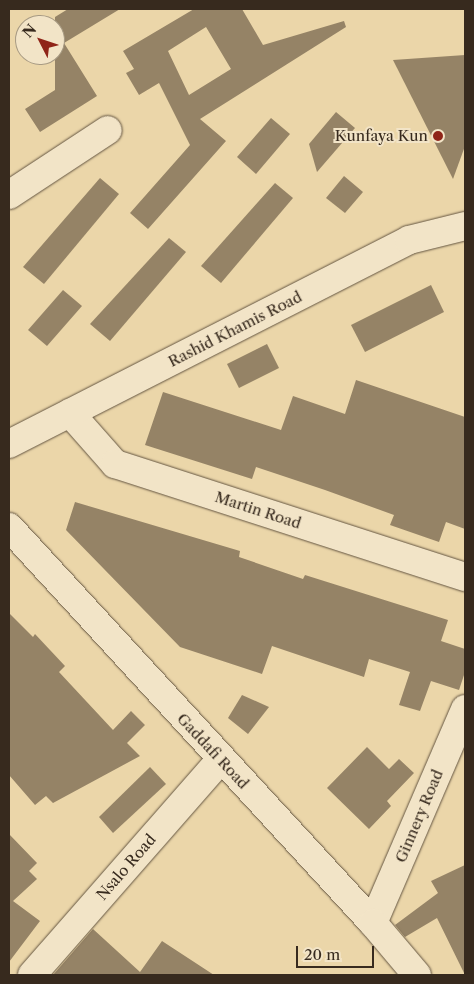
<!DOCTYPE html>
<style>
body{margin:0}
#map{position:relative;width:474px;height:984px;overflow:hidden;background:#ebd6a9;font-family:"Libre Caslon Text",serif}
div>[style]{position:absolute}
.building>*{inset:0;background:#958366}
.roads{filter:drop-shadow(0 0 1px #645541) drop-shadow(0 0 1px #645541)}
.street>*{height:28px;margin:-14px;padding:0 14px;transform-origin:14px;border-radius:14px;background:#f2e4c7}
.secondary>*{height:28px;margin:-14px;padding:0 14px;transform-origin:14px;border-radius:14px;background:#f2e4c7}
.dots>*{width:14px;height:14px;translate:-50% -50%;box-sizing:border-box;border:2px solid #f2e4c7;border-radius:50%}
span{translate:-50% -50%;white-space:nowrap;text-align:center;line-height:1.15;-webkit-text-stroke:4px #f2e4c7;paint-order:stroke}
.poi-label{font-size:15px;color:#372a1e}
.right{translate:-100% -50%;text-align:right}
.street-label{font-size:15px;color:#372a1e}
.frame{position:absolute;inset:0;border:10px solid #372a1e;pointer-events:none}
.north{position:absolute;left:15px;top:15px;width:50px;height:50px;box-sizing:border-box;background:#f2e4c7;border:1px solid #a79a83;border-radius:50%;rotate:311deg;font-size:14px;font-weight:700;line-height:20px;text-align:center;color:#372a1e}
.north::after{content:'';display:block;margin:auto;width:18px;height:22px;background:#8f2418;clip-path:polygon(50% 0,100% 100%,50% 72%,0 100%)}
.scale{position:absolute;left:296px;top:946px;width:78px;height:22px;box-sizing:border-box;border:2px solid #372a1e;border-top:0;padding-left:6px;font-size:15px;line-height:18px;white-space:nowrap;color:#372a1e;-webkit-text-stroke:4px #f2e4c7;paint-order:stroke}
</style>
<div id="map">
<div class="building">
<i style="clip-path:polygon(68px 9px,120px 9px,64px 43px,97px 96px,40px 132px,25px 109px,55px 90px,55px 17px)"></i>
<i style="clip-path:polygon(evenodd,194px 9px,242px 9px,263px 45px,344px 21px,346px 27px,200px 119px,226px 141px,148px 229px,130px 213px,190px 145px,159px 83px,139px 95px,126px 73px,134px 69px,123px 51px,194px 9px,206px 27px,231px 69px,189px 95px,168px 51px,206px 27px)"></i>
<i style="clip-path:polygon(465px 55px,465px 146px,453px 179px,393px 60px)"></i>
<i style="clip-path:polygon(336px 112px,355px 128px,317px 172px,309px 144px)"></i>
<i style="clip-path:polygon(271px 118px,290px 134px,256px 174px,237px 157px)"></i>
<i style="clip-path:polygon(344px 176px,363px 192px,345px 213px,326px 198px)"></i>
<i style="clip-path:polygon(100px 178px,119px 194px,44px 284px,23px 267px)"></i>
<i style="clip-path:polygon(275px 183px,293px 198px,221px 283px,201px 266px)"></i>
<i style="clip-path:polygon(169px 238px,186px 252px,110px 341px,90px 324px)"></i>
<i style="clip-path:polygon(431px 285px,444px 312px,365px 352px,351px 325px)"></i>
<i style="clip-path:polygon(63px 290px,82px 306px,47px 346px,28px 330px)"></i>
<i style="clip-path:polygon(267px 344px,279px 368px,239px 388px,227px 364px)"></i>
<i style="clip-path:polygon(356px 380px,465px 417px,465px 529px,446px 522px,439px 542px,390px 525px,394px 515px,325px 490px,256px 467px,252px 479px,145px 445px,163px 392px,281px 430px,293px 396px,345px 414px)"></i>
<i style="clip-path:polygon(75px 502px,240px 551px,239px 557px,303px 579px,305px 575px,448px 620px,441px 641px,465px 649px,465px 672px,459px 690px,431px 681px,420px 711px,399px 705px,410px 672px,369px 659px,364px 677px,272px 646px,262px 674px,180px 647px,66px 530px)"></i>
<i style="clip-path:polygon(9px 613px,33px 637px,35px 634px,65px 666px,59px 672px,113px 730px,131px 711px,145px 725px,127px 743px,140px 756px,53px 803px,46px 796px,35px 805px,9px 775px)"></i>
<i style="clip-path:polygon(242px 695px,269px 707px,248px 734px,228px 718px)"></i>
<i style="clip-path:polygon(367px 747px,389px 769px,399px 759px,414px 773px,387px 801px,391px 806px,369px 829px,327px 788px)"></i>
<i style="clip-path:polygon(150px 767px,166px 784px,113px 833px,99px 817px)"></i>
<i style="clip-path:polygon(9px 834px,37px 863px,29px 871px,37px 879px,13px 901px,40px 921px,9px 962px)"></i>
<i style="clip-path:polygon(465px 865px,465px 975px,437px 918px,405px 937px,395px 925px,438px 893px,431px 881px)"></i>
<i style="clip-path:polygon(93px 929px,140px 972px,162px 941px,214px 975px,53px 975px)"></i>
</div>
<div class="roads">
<div class="street">
<i style="left:9px;top:195px;width:118px;rotate:-33.3deg"></i>
<i style="left:373px;top:923px;width:233px;rotate:-66.7deg"></i>
<i style="left:32px;top:975px;width:287px;rotate:-48.8deg"></i>
</div>
<div class="secondary">
<i style="left:70px;top:413px;width:68px;rotate:48.6deg"></i>
<i style="left:115px;top:464px;width:368px;rotate:17.9deg"></i>
<i style="left:9px;top:444px;width:449px;rotate:-27deg"></i>
<i style="left:409px;top:240px;width:58px;rotate:-14deg"></i>
<i style="left:9px;top:527px;width:538px;rotate:47.41deg"></i>
<i style="left:373px;top:923px;width:68px;rotate:49.8deg"></i>
</div>
</div>
<div class="dots">
<i style="left:438px;top:136px;background:#8f2418"></i>
</div>
<div class="poi-label">
<span class="right" style="left:428px;top:136px">Kunfaya Kun</span>
</div>
<div class="street-label">
<span style="left:235px;top:329px;rotate:-27deg">Rashid Khamis Road</span>
<span style="left:258px;top:510px;rotate:18deg">Martin Road</span>
<span style="left:213px;top:751px;rotate:47deg">Gaddafi Road</span>
<span style="left:419px;top:816px;rotate:-67deg">Ginnery Road</span>
<span style="left:126px;top:867px;rotate:-49deg">Nsalo Road</span>
</div>
<div class="frame"></div>
<div class="north">N</div>
<div class="scale">20 m</div>
</div>
